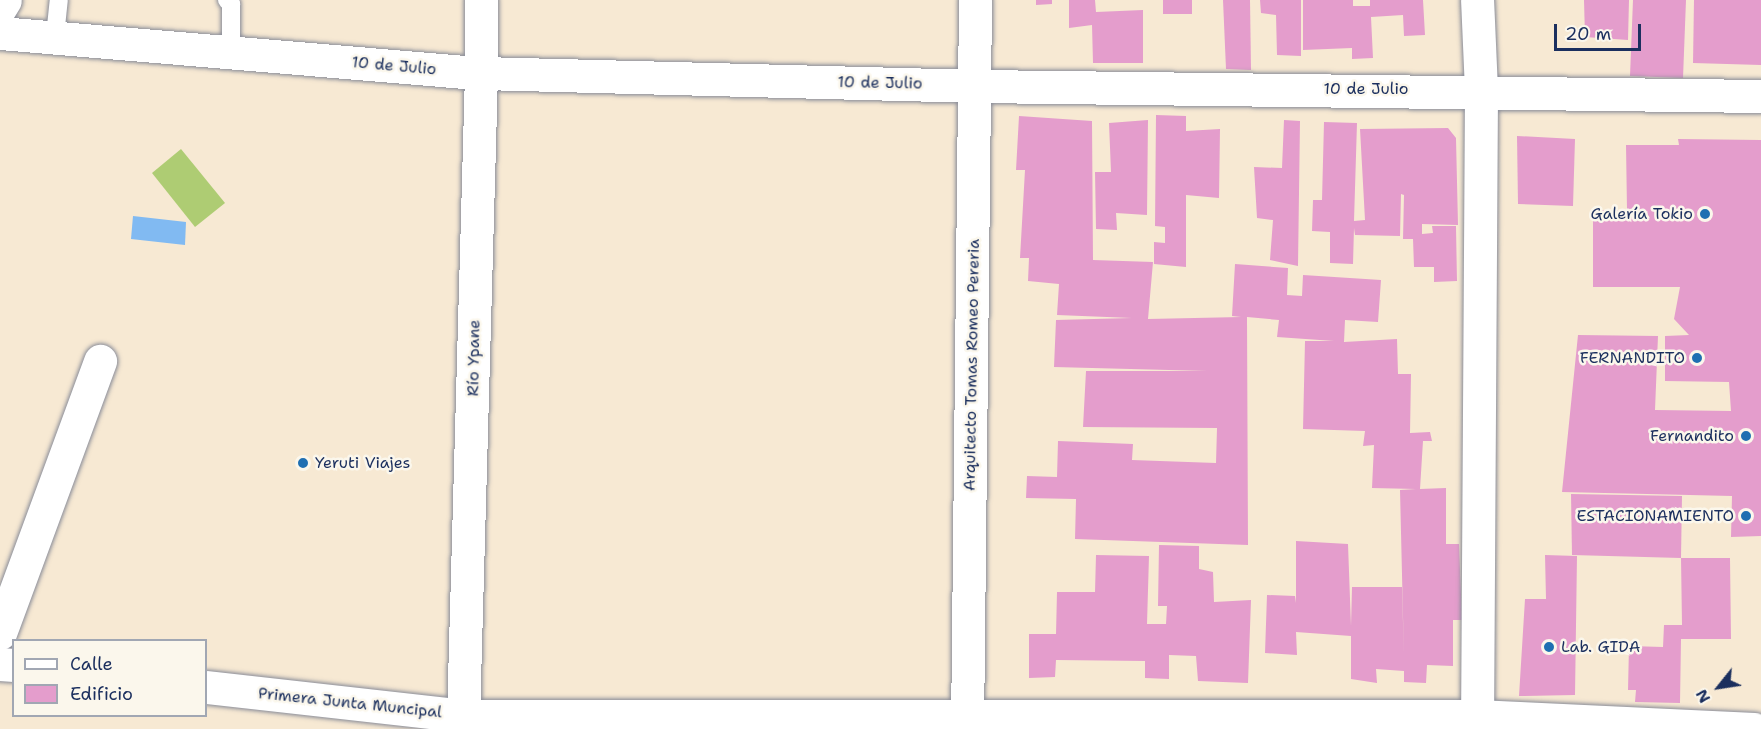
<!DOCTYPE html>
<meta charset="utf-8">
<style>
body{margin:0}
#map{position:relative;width:1761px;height:729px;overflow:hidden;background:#f7e9d3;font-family:"Shantell Sans",sans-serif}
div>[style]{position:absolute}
.green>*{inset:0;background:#aecc73}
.water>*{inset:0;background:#81baf2}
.building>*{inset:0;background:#e49dcc}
.roads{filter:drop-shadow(0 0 2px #898c98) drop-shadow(0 0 2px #898c98)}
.service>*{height:18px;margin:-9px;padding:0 9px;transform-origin:9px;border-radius:9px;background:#fff}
.minor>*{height:33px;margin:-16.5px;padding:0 16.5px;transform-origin:16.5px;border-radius:16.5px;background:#fff}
.secondary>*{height:33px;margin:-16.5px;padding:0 16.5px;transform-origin:16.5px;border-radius:16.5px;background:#fff}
.dots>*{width:16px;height:16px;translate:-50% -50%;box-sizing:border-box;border:3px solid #fbf7ec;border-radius:50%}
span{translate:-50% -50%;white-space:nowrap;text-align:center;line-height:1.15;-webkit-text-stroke:5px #fbf7ec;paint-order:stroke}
.street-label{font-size:16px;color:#1b2f5e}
.poi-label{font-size:16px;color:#1b2f5e}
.right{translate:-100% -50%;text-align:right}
.left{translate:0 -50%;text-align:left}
.legend{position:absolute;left:12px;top:639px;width:195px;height:78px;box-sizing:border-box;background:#fbf7ec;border:2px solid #a1a7b3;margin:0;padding:8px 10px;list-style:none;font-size:18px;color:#1b2f5e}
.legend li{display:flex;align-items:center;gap:12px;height:30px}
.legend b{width:30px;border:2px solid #a1a7b3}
.north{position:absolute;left:1689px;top:657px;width:60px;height:60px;-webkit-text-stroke:4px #fbf7ec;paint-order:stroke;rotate:240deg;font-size:16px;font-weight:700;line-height:24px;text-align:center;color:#1b2f5e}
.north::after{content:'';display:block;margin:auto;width:21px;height:27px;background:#1b2f5e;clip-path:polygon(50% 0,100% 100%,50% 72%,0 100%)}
.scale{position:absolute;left:1554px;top:24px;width:87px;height:27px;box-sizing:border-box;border:3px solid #1b2f5e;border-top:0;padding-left:8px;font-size:18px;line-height:21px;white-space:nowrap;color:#1b2f5e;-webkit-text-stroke:4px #fbf7ec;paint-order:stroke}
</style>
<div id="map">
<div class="green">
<i style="clip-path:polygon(181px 149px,225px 203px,195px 227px,152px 173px)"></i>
</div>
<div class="water">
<i style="clip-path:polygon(133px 216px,186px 222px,185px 245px,131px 239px)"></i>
</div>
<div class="building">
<i style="clip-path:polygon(1036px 0,1052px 0,1052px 4px,1036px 5px)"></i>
<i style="clip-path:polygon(1069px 0,1095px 0,1096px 12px,1143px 10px,1143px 63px,1093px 63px,1092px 25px,1069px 28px)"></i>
<i style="clip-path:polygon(1163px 0,1192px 0,1192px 14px,1163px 14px)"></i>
<i style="clip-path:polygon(1223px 0,1250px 0,1251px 70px,1226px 69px)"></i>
<i style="clip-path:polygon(1260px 0,1301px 0,1301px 56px,1277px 55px,1276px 15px,1261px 13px)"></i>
<i style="clip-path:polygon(1303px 0,1353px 0,1353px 6px,1370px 6px,1370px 0,1423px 0,1425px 35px,1404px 36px,1403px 15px,1371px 17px,1373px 58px,1352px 59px,1352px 48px,1303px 50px)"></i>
<i style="clip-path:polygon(1584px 0,1629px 0,1628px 40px,1585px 37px)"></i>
<i style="clip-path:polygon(1633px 0,1686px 0,1683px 78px,1630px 76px)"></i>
<i style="clip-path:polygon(1694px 0,1761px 0,1761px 65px,1693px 63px)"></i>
<i style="clip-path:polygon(1156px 115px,1186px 116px,1186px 131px,1220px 129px,1219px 198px,1186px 195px,1186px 267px,1154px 264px,1154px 242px,1165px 243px,1165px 227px,1155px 226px)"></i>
<i style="clip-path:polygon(1019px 116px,1092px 121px,1093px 260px,1153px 262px,1148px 319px,1241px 317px,1232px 316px,1235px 264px,1288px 268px,1287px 295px,1302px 296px,1303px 275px,1381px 280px,1378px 322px,1345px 320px,1344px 342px,1397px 339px,1398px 374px,1411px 374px,1410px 433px,1430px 432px,1432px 441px,1423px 441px,1420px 489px,1446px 488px,1446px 544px,1459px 544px,1462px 620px,1453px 620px,1453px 666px,1427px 665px,1426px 683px,1404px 682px,1404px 671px,1376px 669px,1377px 683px,1351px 679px,1351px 636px,1296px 632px,1297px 655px,1265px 653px,1267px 595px,1295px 596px,1296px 603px,1296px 541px,1348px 544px,1351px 626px,1352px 587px,1402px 587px,1404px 659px,1400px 490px,1416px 489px,1372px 488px,1374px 445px,1363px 446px,1365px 431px,1303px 429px,1305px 341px,1334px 341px,1277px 337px,1279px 320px,1247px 317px,1248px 545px,1075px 539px,1076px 499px,1026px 498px,1027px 476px,1057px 477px,1058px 441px,1133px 444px,1132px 460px,1216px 463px,1217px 428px,1083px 427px,1086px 371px,1207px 371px,1054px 367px,1056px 320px,1132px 318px,1057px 315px,1059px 284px,1028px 281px,1029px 258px,1020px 258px,1025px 170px,1016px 170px)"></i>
<i style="clip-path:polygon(1148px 120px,1147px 215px,1116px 213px,1117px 230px,1096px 229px,1095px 172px,1111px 172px,1109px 123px)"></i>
<i style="clip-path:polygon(1284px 120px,1300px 121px,1298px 266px,1270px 260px,1273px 220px,1257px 218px,1254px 167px,1282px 168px)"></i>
<i style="clip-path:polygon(1324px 122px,1357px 123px,1354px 221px,1365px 220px,1360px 129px,1448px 128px,1456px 138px,1458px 225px,1422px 224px,1422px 234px,1433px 233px,1432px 226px,1456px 226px,1457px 281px,1434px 282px,1434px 267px,1414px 267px,1413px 239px,1403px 239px,1404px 195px,1401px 194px,1400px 236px,1355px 235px,1354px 228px,1353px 264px,1330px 263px,1330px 232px,1312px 231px,1313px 200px,1322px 200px)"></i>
<i style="clip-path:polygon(1517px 136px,1575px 139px,1573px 206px,1518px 204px)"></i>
<i style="clip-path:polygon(1678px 139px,1761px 140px,1761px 536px,1731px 537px,1732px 496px,1562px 492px,1578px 335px,1658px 336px,1655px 410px,1731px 411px,1729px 382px,1665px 381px,1665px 336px,1689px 335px,1674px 319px,1680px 287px,1593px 287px,1593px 210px,1627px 210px,1626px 145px,1679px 145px)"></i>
<i style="clip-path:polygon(1571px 494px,1682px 496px,1681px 558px,1572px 555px)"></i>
<i style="clip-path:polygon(1159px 545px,1199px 546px,1199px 569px,1213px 572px,1214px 602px,1251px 600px,1248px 683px,1198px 681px,1196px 656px,1169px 655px,1169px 679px,1145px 678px,1145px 661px,1056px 660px,1055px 677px,1029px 678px,1029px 634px,1056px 634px,1057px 592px,1095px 592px,1096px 555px,1149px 556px,1147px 624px,1166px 624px,1167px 606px,1158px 606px)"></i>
<i style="clip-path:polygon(1545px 555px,1577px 556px,1575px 695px,1519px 696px,1525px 599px,1546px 599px)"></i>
<i style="clip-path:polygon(1681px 558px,1730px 558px,1731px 639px,1681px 639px,1680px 703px,1635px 702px,1636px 690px,1628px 690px,1629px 646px,1663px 647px,1664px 625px,1682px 625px)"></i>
</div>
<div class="roads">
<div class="service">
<i style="left:227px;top:0;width:6px;rotate:45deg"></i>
<i style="left:231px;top:4px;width:49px;rotate:90deg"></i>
<i style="left:55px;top:36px;width:36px;rotate:-84deg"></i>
</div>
<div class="minor">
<i style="left:481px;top:0;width:73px;rotate:90deg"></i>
<i style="left:0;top:8px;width:9px;rotate:-58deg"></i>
<i style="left:0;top:633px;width:290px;rotate:-69.8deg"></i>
<i style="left:0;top:664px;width:14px;rotate:4deg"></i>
<i style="left:206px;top:687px;width:259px;rotate:6.4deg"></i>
<i style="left:967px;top:729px;width:729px;rotate:-89.37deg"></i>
<i style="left:1477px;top:729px;width:639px;rotate:-89.64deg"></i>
<i style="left:1481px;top:90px;width:90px;rotate:-92.5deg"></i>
</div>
<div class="secondary">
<i style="left:0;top:33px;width:483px;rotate:4.8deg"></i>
<i style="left:481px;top:73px;width:496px;rotate:1.5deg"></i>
<i style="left:977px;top:86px;width:784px;rotate:0.73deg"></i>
<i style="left:481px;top:73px;width:643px;rotate:91.6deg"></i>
<i style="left:463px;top:716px;width:1014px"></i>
<i style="left:1477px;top:716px;width:277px;rotate:2.7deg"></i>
</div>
</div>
<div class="dots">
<i style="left:1705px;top:214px;background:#1f6fb2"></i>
<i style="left:1697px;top:358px;background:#1f6fb2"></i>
<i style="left:1746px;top:436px;background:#1f6fb2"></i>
<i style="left:303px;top:463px;background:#1f6fb2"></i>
<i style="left:1746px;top:516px;background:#1f6fb2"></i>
<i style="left:1549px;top:647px;background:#1f6fb2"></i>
</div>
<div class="street-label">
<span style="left:394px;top:66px;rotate:5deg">10 de Julio</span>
<span style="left:880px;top:83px;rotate:1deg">10 de Julio</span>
<span style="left:1366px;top:89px">10 de Julio</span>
<span style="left:474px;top:358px;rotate:-89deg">Río Ypane</span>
<span style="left:972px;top:365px;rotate:-89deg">Arquitecto Tomas Romeo Pereria</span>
<span style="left:350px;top:703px;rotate:6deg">Primera Junta Muncipal</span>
</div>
<div class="poi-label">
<span class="right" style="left:1693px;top:214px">Galería Tokio</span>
<span class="right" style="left:1685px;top:358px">FERNANDITO</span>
<span class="right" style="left:1734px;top:436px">Fernandito</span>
<span class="left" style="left:315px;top:463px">Yeruti Viajes</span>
<span class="right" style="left:1734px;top:516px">ESTACIONAMIENTO</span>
<span class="left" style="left:1561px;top:647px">Lab. GIDA</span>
</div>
<ul class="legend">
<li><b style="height:8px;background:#fff"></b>Calle</li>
<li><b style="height:16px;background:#e49dcc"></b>Edificio</li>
</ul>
<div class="north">N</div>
<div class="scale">20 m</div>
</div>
